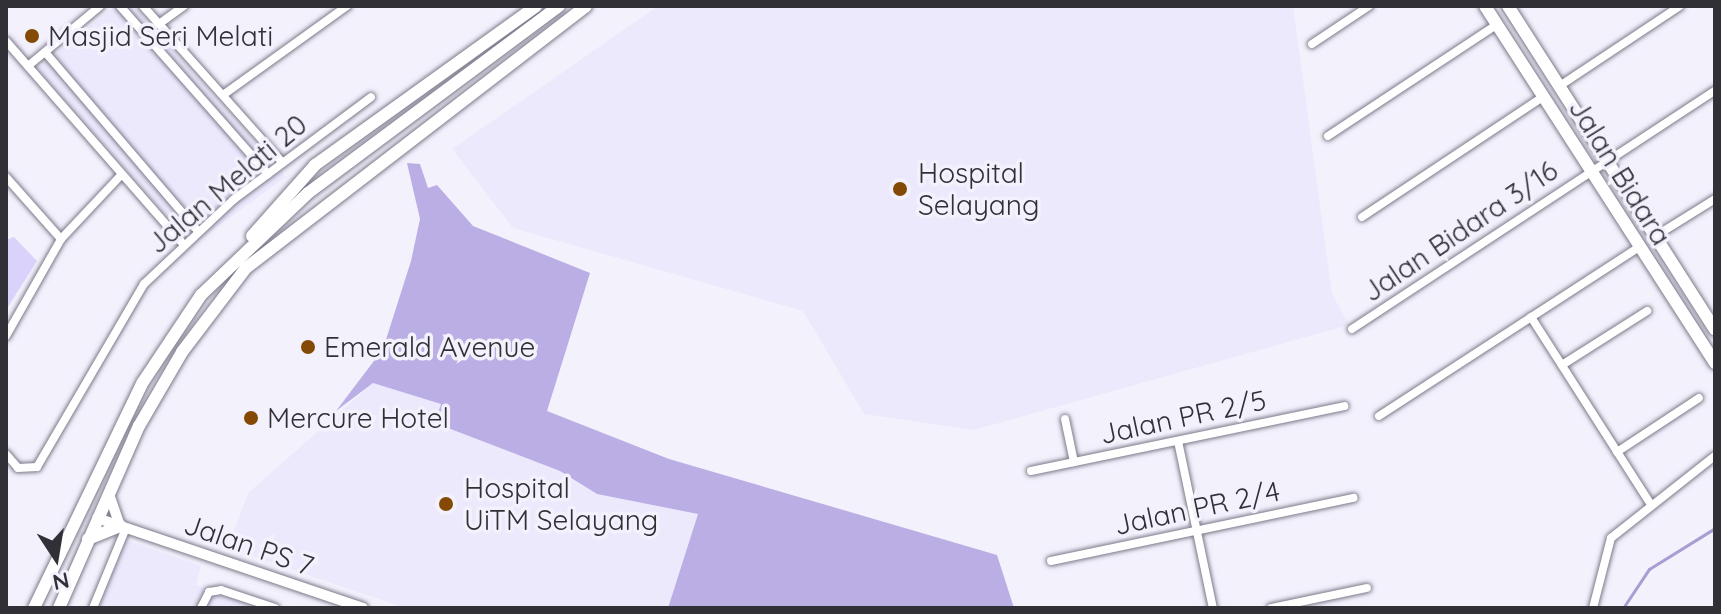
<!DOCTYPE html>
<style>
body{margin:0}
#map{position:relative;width:1721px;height:614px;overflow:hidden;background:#f3f1fc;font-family:Quicksand,sans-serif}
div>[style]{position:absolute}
.built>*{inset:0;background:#ede9fd}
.green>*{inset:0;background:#dad2fb}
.forest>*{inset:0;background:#baaee5}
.stream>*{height:3px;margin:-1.5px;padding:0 1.5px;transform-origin:1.5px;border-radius:1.5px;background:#a99dd3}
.roads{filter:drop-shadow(0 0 2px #7d7a8a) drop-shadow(0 0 2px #7d7a8a)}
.minor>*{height:8px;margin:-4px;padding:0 4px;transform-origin:4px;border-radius:4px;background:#fff}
.tertiary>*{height:10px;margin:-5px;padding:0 5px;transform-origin:5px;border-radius:5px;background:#fff}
.secondary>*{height:12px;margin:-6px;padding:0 6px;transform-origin:6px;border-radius:6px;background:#fff}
.primary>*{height:12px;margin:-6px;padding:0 6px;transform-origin:6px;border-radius:6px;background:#fff}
.dots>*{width:22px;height:22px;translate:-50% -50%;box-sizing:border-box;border:4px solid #f3f1fc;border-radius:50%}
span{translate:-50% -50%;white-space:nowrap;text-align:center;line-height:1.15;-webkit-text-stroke:7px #f3f1fc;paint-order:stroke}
.poi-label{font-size:28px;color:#313037}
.left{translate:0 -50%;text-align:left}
.street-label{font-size:28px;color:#313037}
.frame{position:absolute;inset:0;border:8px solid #313037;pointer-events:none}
.north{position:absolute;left:16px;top:518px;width:80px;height:80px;-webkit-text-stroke:6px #f3f1fc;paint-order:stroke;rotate:168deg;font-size:22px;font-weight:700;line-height:32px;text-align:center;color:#313037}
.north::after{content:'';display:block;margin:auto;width:28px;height:36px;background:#313037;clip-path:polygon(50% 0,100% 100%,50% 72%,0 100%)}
</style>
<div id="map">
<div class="built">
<i style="clip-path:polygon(115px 6px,134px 6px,286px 177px,192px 245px,38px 69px)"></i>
<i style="clip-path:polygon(658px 6px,1293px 6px,1332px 294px,1349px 325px,974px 430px,864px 414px,803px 311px,513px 228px,452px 149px)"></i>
<i style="clip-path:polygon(373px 383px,442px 404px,436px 423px,560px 471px,597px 494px,698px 514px,668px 608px,405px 608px,228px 548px,248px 493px)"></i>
<i style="clip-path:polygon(125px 540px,201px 566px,196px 585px,264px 608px,98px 608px)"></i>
</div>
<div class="green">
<i style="clip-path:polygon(14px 237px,37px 261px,6px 310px,6px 240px)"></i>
</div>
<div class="forest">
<i style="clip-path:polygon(407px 163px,420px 164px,428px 188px,437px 185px,473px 226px,590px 273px,547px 411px,669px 459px,997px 555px,1014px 608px,668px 608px,698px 514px,597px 494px,560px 471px,435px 423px,441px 404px,373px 383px,336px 411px,383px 349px,411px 261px,420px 219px)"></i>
</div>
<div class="stream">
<i style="left:1623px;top:608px;width:47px;rotate:-56.3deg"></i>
<i style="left:1649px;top:569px;width:78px;rotate:-31.8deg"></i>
</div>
<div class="roads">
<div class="minor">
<i style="left:120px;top:6px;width:224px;rotate:48.6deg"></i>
<i style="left:143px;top:6px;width:210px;rotate:48.3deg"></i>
<i style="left:159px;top:24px;width:31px;rotate:-36deg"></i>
<i style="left:6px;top:41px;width:269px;rotate:48.9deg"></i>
<i style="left:1312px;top:44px;width:69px;rotate:-33.7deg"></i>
<i style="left:45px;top:52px;width:235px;rotate:49.5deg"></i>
<i style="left:28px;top:66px;width:94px;rotate:-39.8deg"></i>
<i style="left:1558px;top:87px;width:146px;rotate:-33.6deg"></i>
<i style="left:223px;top:95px;width:153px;rotate:-35.7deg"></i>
<i style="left:1328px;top:136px;width:204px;rotate:-33.4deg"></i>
<i style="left:6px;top:177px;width:83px;rotate:48.4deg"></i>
<i style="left:1362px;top:217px;width:219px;rotate:-33.6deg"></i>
<i style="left:1654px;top:237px;width:72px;rotate:-31.9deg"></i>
<i style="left:1531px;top:317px;width:221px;rotate:57.4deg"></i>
<i style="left:1352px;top:329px;width:434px;rotate:-33.3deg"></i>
<i style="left:6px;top:336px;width:112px;rotate:-60.4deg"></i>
<i style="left:61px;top:239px;width:89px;rotate:-46.8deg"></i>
<i style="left:1562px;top:365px;width:101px;rotate:-32.4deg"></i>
<i style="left:1379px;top:416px;width:310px;rotate:-33deg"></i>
<i style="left:1065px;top:419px;width:44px;rotate:78.2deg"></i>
<i style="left:1178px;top:441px;width:171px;rotate:78.2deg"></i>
<i style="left:1617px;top:452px;width:98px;rotate:-33.4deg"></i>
<i style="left:6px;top:454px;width:18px;rotate:49deg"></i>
<i style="left:18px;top:468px;width:19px;rotate:-3deg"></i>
<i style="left:37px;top:467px;width:212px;rotate:-59.7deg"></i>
<i style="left:144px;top:284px;width:122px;rotate:-43.3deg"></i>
<i style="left:233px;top:200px;width:172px;rotate:-36.7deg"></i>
<i style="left:1031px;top:471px;width:320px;rotate:-11.7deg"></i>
<i style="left:1051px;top:561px;width:309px;rotate:-11.8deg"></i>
<i style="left:93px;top:608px;width:87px;rotate:-67.6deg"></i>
<i style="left:201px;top:608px;width:18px;rotate:-63deg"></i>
<i style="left:209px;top:592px;width:12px;rotate:-9deg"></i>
<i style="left:221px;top:590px;width:57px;rotate:18.4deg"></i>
<i style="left:1271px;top:608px;width:98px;rotate:-11.8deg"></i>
<i style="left:1593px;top:608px;width:72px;rotate:-75.6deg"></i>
<i style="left:1611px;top:538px;width:132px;rotate:-38.3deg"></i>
</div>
<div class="tertiary">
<i style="left:109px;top:494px;width:34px;rotate:71deg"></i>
<i style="left:97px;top:518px;width:281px;rotate:18.7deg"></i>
</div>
<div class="secondary">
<i style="left:1485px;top:6px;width:425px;rotate:57.2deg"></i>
<i style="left:1508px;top:6px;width:384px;rotate:57.4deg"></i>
</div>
<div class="primary">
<i style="left:252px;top:236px;width:95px;rotate:-48.4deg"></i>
<i style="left:315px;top:165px;width:272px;rotate:-35.7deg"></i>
<i style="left:88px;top:539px;width:35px;rotate:-22deg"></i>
<i style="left:34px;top:608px;width:251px;rotate:-64.3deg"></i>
<i style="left:143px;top:382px;width:105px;rotate:-56.3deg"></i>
<i style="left:201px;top:295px;width:148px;rotate:-43.6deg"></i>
<i style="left:308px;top:193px;width:313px;rotate:-36.7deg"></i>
<i style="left:59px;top:608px;width:199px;rotate:-66.3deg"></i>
<i style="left:139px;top:426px;width:86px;rotate:-59.8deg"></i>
<i style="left:182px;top:352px;width:106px;rotate:-52.7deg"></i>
<i style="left:246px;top:268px;width:429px;rotate:-37.6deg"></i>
</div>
</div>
<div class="dots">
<i style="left:32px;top:36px;background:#854906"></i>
<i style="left:900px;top:189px;background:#854906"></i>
<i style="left:308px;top:347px;background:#854906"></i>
<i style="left:251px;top:418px;background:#854906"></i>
<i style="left:446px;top:504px;background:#854906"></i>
</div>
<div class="poi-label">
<span class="left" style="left:48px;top:36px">Masjid Seri Melati</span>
<span class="left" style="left:918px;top:189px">Hospital<br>Selayang</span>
<span class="left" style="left:324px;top:347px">Emerald Avenue</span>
<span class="left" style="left:267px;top:418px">Mercure Hotel</span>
<span class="left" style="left:464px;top:504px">Hospital<br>UiTM Selayang</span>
</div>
<div class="street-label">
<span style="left:1620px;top:172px;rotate:58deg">Jalan Bidara</span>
<span style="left:227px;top:184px;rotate:-40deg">Jalan Melati 20</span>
<span style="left:1460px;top:231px;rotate:-34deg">Jalan Bidara 3/16</span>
<span style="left:1183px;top:417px;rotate:-12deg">Jalan PR 2/5</span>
<span style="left:1197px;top:508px;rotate:-12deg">Jalan PR 2/4</span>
<span style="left:249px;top:545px;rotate:19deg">Jalan PS 7</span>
</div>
<div class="frame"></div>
<div class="north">N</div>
</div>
